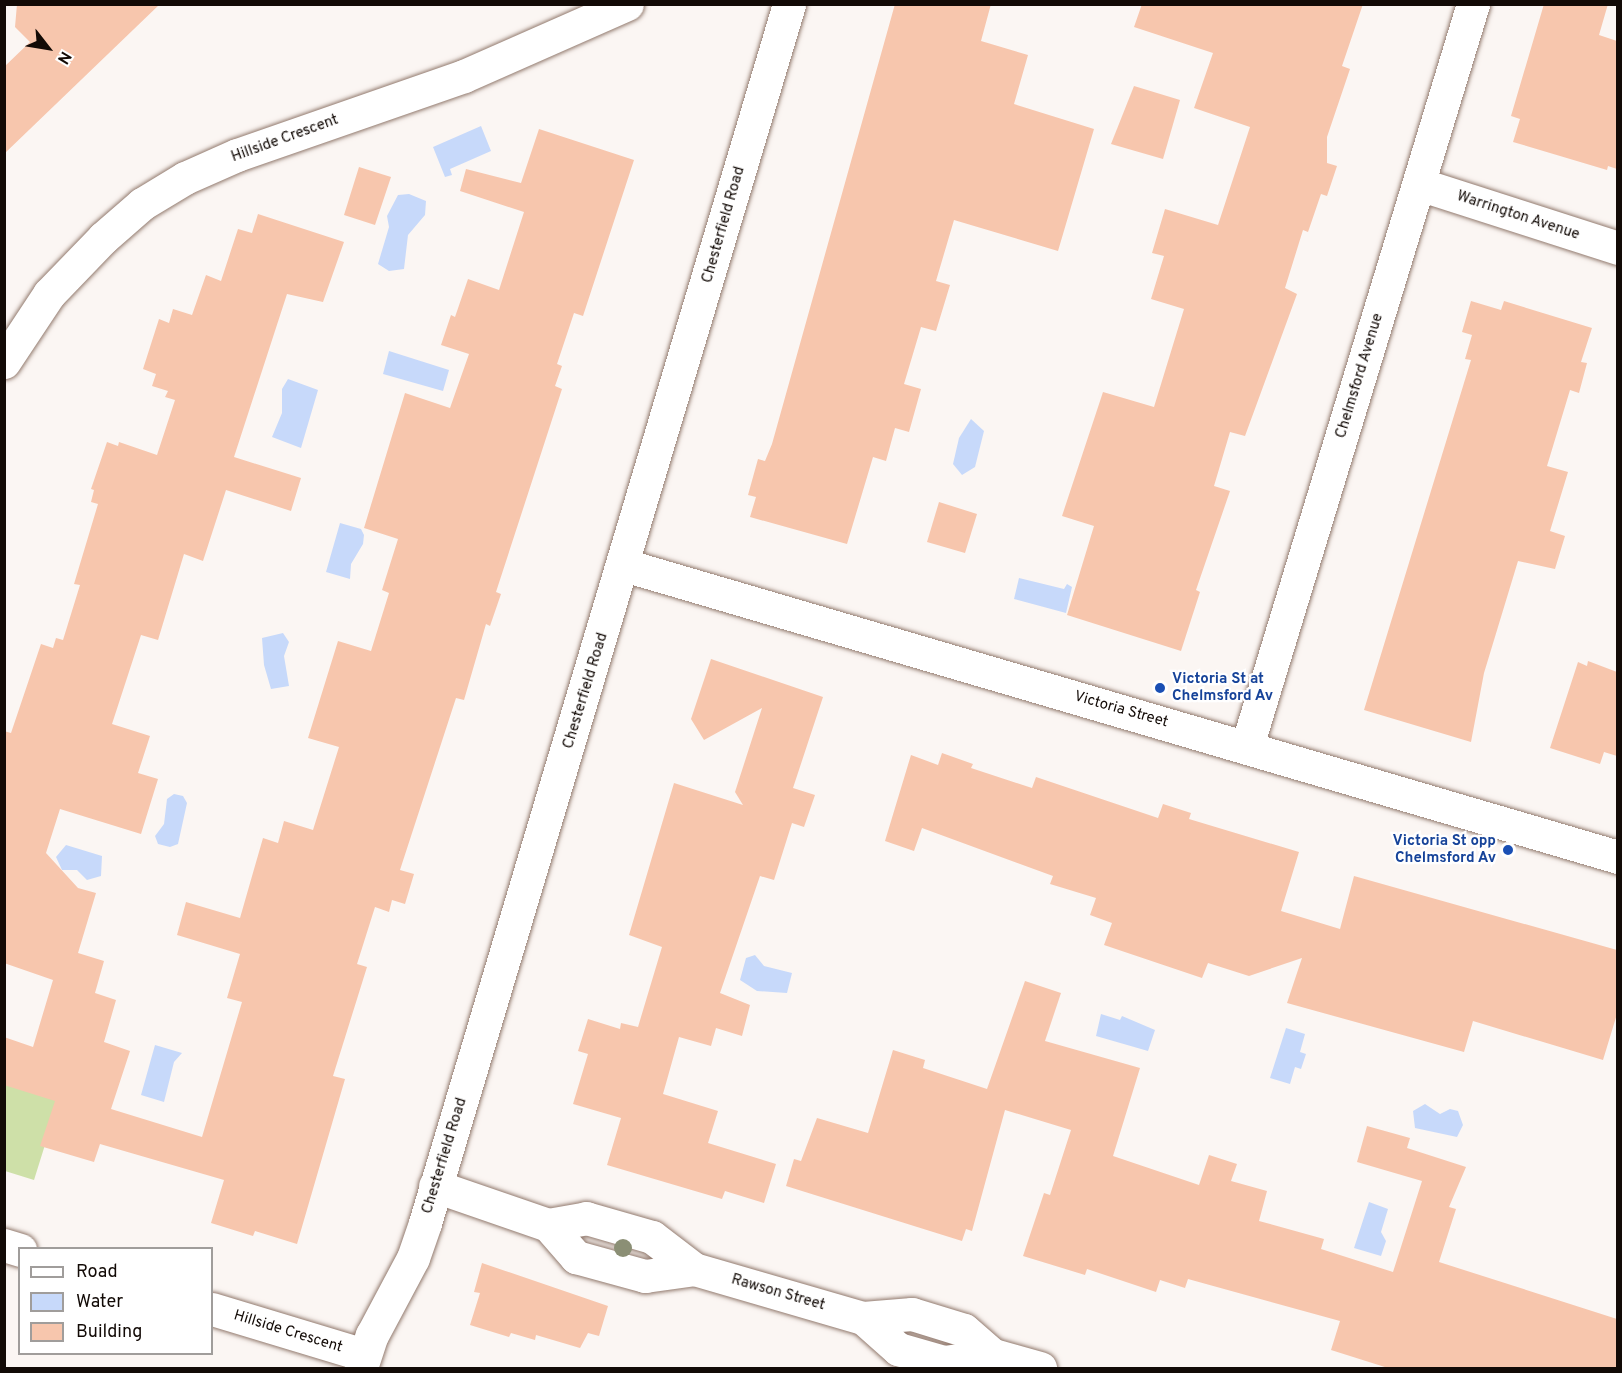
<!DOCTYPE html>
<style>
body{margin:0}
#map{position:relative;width:1622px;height:1373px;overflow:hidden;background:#fbf6f3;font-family:Overpass,sans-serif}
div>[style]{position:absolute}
.green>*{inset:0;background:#cee0a8}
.water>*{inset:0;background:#c7d9fa}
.building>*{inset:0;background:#f7c6ad}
.roads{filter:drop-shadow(0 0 2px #927a6e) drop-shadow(0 0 2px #927a6e)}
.minor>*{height:33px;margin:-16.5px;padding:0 16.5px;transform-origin:16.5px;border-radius:16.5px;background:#fff}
.tertiary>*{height:33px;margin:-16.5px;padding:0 16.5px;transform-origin:16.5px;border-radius:16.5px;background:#fff}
.trees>*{width:18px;height:18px;margin:-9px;border-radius:50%;background:#8b8f75}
.dots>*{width:16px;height:16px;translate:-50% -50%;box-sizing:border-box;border:3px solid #fff;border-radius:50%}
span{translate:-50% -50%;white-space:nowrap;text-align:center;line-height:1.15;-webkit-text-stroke:4.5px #fff;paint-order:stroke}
.street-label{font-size:15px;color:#120a06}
.transit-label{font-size:15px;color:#164399;font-weight:700}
.left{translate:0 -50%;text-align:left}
.right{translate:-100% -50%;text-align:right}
.frame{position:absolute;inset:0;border:6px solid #120a06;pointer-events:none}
.legend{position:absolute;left:18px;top:1247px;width:195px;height:108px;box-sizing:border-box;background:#fff;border:2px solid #a09d9b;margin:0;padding:8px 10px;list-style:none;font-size:18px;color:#120a06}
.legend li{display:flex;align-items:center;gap:12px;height:30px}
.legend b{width:30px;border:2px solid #a09d9b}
.north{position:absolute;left:18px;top:18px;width:60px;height:60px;-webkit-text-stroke:4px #fff;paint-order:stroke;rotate:121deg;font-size:16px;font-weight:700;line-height:24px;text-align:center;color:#120a06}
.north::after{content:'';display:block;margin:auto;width:21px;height:27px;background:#120a06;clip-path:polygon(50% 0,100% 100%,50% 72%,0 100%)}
</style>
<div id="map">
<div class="green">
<i style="clip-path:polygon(5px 1082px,59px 1100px,34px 1180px,5px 1171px)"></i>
</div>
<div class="water">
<i style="clip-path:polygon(481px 126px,491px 151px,450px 169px,452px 175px,445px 177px,433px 147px)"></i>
<i style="clip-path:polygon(409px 194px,426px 201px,425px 215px,408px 235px,404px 269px,389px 271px,378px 264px,389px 227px,387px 216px,398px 195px)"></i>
<i style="clip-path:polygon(389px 351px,449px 370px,443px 391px,383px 374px)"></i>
<i style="clip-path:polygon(288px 379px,318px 390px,301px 448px,272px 437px,282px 413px,282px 389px)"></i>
<i style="clip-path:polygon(971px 419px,984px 431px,975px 467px,962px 475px,953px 464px,959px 438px)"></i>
<i style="clip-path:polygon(340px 523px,361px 529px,364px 535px,363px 544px,351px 564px,350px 579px,326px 572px)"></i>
<i style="clip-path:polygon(1019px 578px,1064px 589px,1067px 584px,1072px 587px,1066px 613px,1014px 599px)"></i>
<i style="clip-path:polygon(283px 633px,289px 642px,284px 656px,289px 686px,271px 689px,264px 665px,262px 638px)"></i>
<i style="clip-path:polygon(174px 794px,183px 796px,187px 803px,178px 844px,170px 847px,158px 844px,155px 836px,164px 824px,167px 799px)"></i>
<i style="clip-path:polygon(66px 845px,102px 856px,101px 876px,87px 880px,77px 870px,62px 870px,56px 857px)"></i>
<i style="clip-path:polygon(755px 955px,764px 966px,792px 973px,787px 993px,757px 991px,740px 980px,746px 958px)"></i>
<i style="clip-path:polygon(1101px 1014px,1120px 1020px,1122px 1016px,1155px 1030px,1148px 1051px,1096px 1036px)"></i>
<i style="clip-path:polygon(1286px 1028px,1305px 1034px,1300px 1052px,1306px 1054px,1301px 1069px,1295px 1067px,1290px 1084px,1270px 1078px)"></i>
<i style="clip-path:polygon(155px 1045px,182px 1053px,174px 1062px,164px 1102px,141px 1095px)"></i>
<i style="clip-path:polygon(1425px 1104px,1440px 1114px,1450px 1109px,1458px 1111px,1463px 1125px,1457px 1137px,1415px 1128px,1413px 1111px)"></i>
<i style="clip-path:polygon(1369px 1202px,1388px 1209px,1381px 1232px,1386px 1241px,1381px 1256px,1354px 1248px)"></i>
</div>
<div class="building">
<i style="clip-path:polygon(17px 4px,160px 4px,4px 154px,4px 67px,30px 42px,15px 27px)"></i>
<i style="clip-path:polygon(895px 4px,991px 4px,981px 41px,1028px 55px,1014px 104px,1094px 129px,1058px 251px,954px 220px,936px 281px,950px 285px,936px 331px,921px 327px,904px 384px,921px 389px,909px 432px,895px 428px,886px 461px,873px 457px,847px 544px,750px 517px,756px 497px,748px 495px,758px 459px,765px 461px,772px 444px)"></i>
<i style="clip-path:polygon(1142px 4px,1363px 4px,1342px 66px,1350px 69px,1327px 137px,1327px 163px,1337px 166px,1327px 196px,1321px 194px,1308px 232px,1303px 230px,1285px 288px,1297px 294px,1245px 436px,1230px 432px,1214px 486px,1230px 491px,1196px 590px,1200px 592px,1181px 651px,1067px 615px,1094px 526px,1062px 516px,1103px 392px,1154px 407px,1184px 309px,1151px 299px,1164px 256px,1152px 253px,1165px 209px,1218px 225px,1250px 127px,1194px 108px,1213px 53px,1134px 27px)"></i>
<i style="clip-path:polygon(1544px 4px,1608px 4px,1599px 35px,1617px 41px,1617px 169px,1608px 166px,1607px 170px,1513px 142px,1520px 119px,1511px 116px)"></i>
<i style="clip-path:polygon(1134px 86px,1180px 100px,1163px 159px,1111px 144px)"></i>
<i style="clip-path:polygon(539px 129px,634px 160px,583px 316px,574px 313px,557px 364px,562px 366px,555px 386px,562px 389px,496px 592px,501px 594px,490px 626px,486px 624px,464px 700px,456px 698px,400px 870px,414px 874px,405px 904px,392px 900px,389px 912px,375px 907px,357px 964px,367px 967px,333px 1076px,345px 1079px,297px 1244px,255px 1231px,253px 1236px,211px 1223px,224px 1180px,100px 1144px,94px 1162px,40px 1146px,55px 1101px,4px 1085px,4px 1037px,33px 1047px,53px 980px,4px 963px,4px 731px,11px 733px,41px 644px,53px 648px,56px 638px,63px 640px,80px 585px,74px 584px,98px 504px,91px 502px,94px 490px,91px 489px,107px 442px,118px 446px,119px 442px,157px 455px,175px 400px,165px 397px,168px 391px,152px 386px,156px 374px,143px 369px,159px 319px,169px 323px,173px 309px,192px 315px,206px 275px,221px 281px,238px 229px,252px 233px,258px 214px,344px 242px,323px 302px,287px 294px,234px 457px,301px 478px,291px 511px,226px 490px,203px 561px,184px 554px,158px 640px,141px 635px,112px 724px,150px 736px,138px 773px,158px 779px,141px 834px,60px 809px,46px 853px,78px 888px,96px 893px,78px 953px,104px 961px,95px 993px,116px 1000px,104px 1042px,130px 1051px,111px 1109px,202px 1137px,242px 1002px,227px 998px,240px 954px,177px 935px,186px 902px,240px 918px,263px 838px,278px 843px,284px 821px,313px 830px,339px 747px,308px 738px,338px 641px,371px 651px,389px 593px,382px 590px,398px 539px,364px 528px,405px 393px,450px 408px,469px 354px,441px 345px,451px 315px,455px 317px,468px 279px,499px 290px,524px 212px,460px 191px,466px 169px,521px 183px)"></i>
<i style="clip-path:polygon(359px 167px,391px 177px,375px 225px,344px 215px)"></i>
<i style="clip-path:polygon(1471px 301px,1501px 310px,1504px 301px,1592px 328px,1581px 362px,1587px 363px,1579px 393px,1570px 390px,1547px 466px,1568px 472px,1550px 531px,1565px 536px,1555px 569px,1518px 561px,1484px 673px,1471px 742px,1364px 710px,1471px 360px,1465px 359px,1472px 335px,1462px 332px)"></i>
<i style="clip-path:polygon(939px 502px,977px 514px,965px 553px,927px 542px)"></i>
<i style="clip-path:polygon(711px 659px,823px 697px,793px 788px,815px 795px,804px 827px,792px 823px,774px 880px,760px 876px,720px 993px,750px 1005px,742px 1036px,716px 1028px,711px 1046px,679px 1037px,663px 1094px,718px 1111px,708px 1143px,776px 1164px,764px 1203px,725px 1191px,722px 1199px,607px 1165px,621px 1118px,573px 1104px,588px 1054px,578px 1051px,588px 1019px,620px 1029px,621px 1023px,638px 1027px,662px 947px,629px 935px,674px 783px,743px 805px,735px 792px,762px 708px,704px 740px,691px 719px)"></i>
<i style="clip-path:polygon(1588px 661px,1617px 672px,1617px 756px,1604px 752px,1600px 764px,1550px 748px,1578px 662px,1587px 666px)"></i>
<i style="clip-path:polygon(942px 753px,973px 764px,971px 768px,1032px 788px,1036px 777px,1158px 818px,1163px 804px,1191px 813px,1189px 819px,1299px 852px,1281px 911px,1340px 929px,1354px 876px,1617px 950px,1617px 1014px,1603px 1060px,1473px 1021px,1464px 1052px,1287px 1003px,1302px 958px,1249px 976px,1208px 963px,1202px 978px,1104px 945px,1112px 923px,1090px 915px,1096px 898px,1050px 884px,1053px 876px,922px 828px,914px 851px,885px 841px,911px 755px,938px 765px)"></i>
<i style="clip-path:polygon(1025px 981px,1061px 993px,1045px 1041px,1140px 1068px,1113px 1156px,1199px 1185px,1209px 1155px,1237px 1164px,1231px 1181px,1267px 1191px,1259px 1221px,1324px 1239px,1321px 1249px,1393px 1272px,1422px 1181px,1357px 1162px,1367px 1126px,1410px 1138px,1407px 1148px,1466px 1167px,1449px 1207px,1456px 1209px,1439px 1262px,1617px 1319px,1617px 1368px,1388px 1368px,1331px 1350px,1340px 1321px,1188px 1279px,1185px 1288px,1160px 1280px,1156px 1292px,1087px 1269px,1085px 1275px,1023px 1256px,1044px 1193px,1050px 1195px,1071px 1130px,1005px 1110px,972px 1231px,966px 1229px,962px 1241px,786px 1186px,794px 1159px,801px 1161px,817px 1118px,868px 1133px,893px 1050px,925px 1060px,923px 1068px,987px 1089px)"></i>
<i style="clip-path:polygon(482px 1263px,608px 1306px,599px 1336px,588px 1333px,580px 1348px,536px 1335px,535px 1340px,511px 1333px,509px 1337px,470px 1325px,480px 1293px,474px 1292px)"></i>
</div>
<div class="roads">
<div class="minor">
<i style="left:1419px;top:184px;width:209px;rotate:17.8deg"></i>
<i style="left:4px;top:362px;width:82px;rotate:-56.5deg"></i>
<i style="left:49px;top:294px;width:78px;rotate:-46deg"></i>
<i style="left:103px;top:238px;width:52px;rotate:-41.1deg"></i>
<i style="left:142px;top:204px;width:50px;rotate:-31.2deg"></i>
<i style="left:185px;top:178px;width:57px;rotate:-23.9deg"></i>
<i style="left:237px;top:155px;width:240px;rotate:-19.2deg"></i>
<i style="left:464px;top:76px;width:178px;rotate:-23.8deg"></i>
<i style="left:624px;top:565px;width:1036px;rotate:16.37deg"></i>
<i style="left:1247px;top:746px;width:776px;rotate:-73.06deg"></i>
<i style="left:435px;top:1186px;width:120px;rotate:19deg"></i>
<i style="left:548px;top:1225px;width:39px;rotate:-10deg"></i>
<i style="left:586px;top:1218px;width:69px;rotate:16.1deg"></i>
<i style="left:652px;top:1237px;width:53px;rotate:37.3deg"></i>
<i style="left:694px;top:1269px;width:176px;rotate:16.2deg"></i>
<i style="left:863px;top:1318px;width:49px;rotate:-4.7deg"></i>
<i style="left:912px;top:1314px;width:54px;rotate:17.1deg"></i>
<i style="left:964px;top:1330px;width:38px;rotate:41deg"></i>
<i style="left:548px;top:1225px;width:43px;rotate:48.8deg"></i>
<i style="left:576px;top:1257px;width:72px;rotate:15.4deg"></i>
<i style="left:645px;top:1276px;width:49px;rotate:-8.1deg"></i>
<i style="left:4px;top:1245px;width:17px;rotate:17deg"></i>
<i style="left:212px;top:1309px;width:159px;rotate:16.8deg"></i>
<i style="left:863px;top:1318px;width:47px;rotate:41.5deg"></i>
<i style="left:898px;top:1349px;width:48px;rotate:15.8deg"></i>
<i style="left:944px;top:1362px;width:49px;rotate:-8.1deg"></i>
<i style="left:993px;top:1355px;width:49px;rotate:15.5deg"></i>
</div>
<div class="tertiary">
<i style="left:361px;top:1368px;width:35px;rotate:-72deg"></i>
<i style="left:372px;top:1335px;width:87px;rotate:-62deg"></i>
<i style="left:413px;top:1258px;width:37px;rotate:-71deg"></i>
<i style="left:425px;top:1223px;width:1272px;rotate:-73.37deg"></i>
</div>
</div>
<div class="trees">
<i style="left:623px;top:1248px"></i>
</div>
<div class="dots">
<i style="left:1160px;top:688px;background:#1a4fb4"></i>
<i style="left:1508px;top:850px;background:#1a4fb4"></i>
</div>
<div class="street-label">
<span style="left:285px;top:139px;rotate:-20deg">Hillside Crescent</span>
<span style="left:1518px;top:216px;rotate:18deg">Warrington Avenue</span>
<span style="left:724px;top:225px;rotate:-74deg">Chesterfield Road</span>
<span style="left:1360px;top:376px;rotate:-73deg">Chelmsford Avenue</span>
<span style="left:586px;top:691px;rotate:-73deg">Chesterfield Road</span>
<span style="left:1121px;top:710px;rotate:16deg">Victoria Street</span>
<span style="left:445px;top:1156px;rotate:-73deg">Chesterfield Road</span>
<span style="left:778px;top:1293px;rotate:16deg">Rawson Street</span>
<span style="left:288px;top:1332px;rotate:17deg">Hillside Crescent</span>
</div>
<div class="transit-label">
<span class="left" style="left:1172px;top:688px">Victoria St at<br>Chelmsford Av</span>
<span class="right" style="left:1496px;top:850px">Victoria St opp<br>Chelmsford Av</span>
</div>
<div class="frame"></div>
<ul class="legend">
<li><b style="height:8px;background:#fff"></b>Road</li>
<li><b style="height:16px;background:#c7d9fa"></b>Water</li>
<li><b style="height:16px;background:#f7c6ad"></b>Building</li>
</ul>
<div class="north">N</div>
</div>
